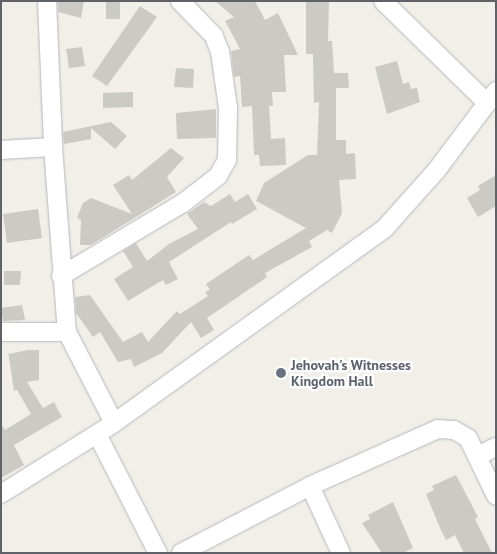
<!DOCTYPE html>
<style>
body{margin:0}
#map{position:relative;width:497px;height:554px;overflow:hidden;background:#f1efe8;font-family:"PT Sans",sans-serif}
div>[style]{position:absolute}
.building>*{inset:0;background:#cccac5}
.roads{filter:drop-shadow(0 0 1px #b5b8bc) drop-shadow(0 0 1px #b5b8bc)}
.minor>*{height:18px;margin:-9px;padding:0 9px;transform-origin:9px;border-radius:9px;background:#fff}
.dots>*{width:14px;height:14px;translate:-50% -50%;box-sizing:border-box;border:2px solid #fff;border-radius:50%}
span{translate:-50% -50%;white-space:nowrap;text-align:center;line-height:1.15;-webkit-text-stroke:4.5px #fff;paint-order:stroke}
.worship-label{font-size:14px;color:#5b616d;font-weight:700}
.left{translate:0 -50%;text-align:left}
.frame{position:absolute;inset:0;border:2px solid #5f6368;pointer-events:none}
</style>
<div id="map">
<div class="building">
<i style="clip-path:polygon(58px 1px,84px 1px,81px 18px,58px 12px)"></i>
<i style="clip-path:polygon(106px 1px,120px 1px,120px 19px,106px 19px)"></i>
<i style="clip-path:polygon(215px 1px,255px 1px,265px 20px,278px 13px,298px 55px,284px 55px,286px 92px,272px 92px,273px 106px,269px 106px,271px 139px,285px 138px,286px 165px,260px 166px,259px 155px,254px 155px,252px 106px,242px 107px,240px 76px,234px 77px,231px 51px,240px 49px,225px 21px,234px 17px)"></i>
<i style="clip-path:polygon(306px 1px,329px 1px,328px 41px,332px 41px,334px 73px,348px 73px,349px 88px,336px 88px,336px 140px,346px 140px,346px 154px,355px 153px,356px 179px,339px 180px,342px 213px,332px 233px,327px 230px,309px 241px,312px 247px,265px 273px,267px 277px,207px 318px,214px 330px,201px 338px,191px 322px,162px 353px,134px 367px,131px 359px,118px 362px,100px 332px,93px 337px,76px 313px,75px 297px,90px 295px,123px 342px,142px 332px,148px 342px,177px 311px,180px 314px,208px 296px,205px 292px,210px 290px,206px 284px,249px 255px,253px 260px,306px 228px,256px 201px,264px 183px,308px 155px,317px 155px,319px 102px,314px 103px,313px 54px,306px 54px)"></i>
<i style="clip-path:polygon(140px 6px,157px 17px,107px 86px,92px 76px)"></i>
<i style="clip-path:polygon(82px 47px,85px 66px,69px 68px,66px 49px)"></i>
<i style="clip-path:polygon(397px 61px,403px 84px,409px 82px,411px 89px,417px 88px,420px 102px,387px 114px,375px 67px)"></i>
<i style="clip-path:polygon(176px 68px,194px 69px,193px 88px,174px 87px)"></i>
<i style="clip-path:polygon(133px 92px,133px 107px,103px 108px,103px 93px)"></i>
<i style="clip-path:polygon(216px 109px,216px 138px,177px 139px,176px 113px)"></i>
<i style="clip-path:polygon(111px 122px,127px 136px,115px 149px,91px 128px,91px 139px,64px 144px,63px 132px)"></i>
<i style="clip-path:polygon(171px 148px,184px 158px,167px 177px,176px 192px,91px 245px,80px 245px,81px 220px,77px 218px,83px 203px,91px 198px,132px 214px,113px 185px,129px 175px,132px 180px)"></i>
<i style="clip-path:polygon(496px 175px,496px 206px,478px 217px,467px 198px,480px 190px,478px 186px)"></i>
<i style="clip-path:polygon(230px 194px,235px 202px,248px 194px,257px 209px,232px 224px,231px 222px,169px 262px,178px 279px,166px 285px,163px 280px,128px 301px,114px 279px,133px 267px,123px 251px,136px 243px,147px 261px,169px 244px,198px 229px,187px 214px,204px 202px,211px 206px)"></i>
<i style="clip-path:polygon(38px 209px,42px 238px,7px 243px,3px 214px)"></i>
<i style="clip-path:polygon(4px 271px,21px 271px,20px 285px,4px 285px)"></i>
<i style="clip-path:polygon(22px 305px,25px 320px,3px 321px,1px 308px)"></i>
<i style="clip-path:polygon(28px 350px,39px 350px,39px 380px,27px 382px,43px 408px,54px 402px,62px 417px,14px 445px,24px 465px,1px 478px,1px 424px,5px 430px,31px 414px,17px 390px,14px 391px,8px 351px,9px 354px)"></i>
<i style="clip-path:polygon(456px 475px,478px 517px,475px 519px,492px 553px,464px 553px,455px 535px,446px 540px,440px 528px,426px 494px,434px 490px,432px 486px)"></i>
<i style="clip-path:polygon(393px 502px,413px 548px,403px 553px,382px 553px,362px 523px,370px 519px,368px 515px)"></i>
</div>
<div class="roads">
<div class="minor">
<i style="left:47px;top:1px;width:146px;rotate:87.6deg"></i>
<i style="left:383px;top:1px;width:146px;rotate:44.4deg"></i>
<i style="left:1px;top:150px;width:52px;rotate:-3.3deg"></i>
<i style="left:53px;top:147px;width:186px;rotate:85.7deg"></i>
<i style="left:67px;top:332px;width:102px;rotate:62.7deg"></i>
<i style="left:61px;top:276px;width:142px;rotate:-30.9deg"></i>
<i style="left:183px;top:203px;width:44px;rotate:-37.6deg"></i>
<i style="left:218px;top:176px;width:18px;rotate:-61deg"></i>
<i style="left:227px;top:160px;width:52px;rotate:-88.9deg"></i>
<i style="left:228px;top:108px;width:57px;rotate:-98.1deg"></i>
<i style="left:220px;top:52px;width:17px;rotate:-111deg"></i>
<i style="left:214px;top:36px;width:49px;rotate:-134.2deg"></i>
<i style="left:1px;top:332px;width:66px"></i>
<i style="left:97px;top:434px;width:134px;rotate:62.9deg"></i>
<i style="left:478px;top:456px;width:20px;rotate:-27deg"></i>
<i style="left:310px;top:486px;width:74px;rotate:65.2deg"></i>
<i style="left:1px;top:494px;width:133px;rotate:-32.1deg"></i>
<i style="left:114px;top:423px;width:334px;rotate:-35.7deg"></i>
<i style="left:385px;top:228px;width:76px;rotate:-48.2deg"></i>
<i style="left:436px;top:171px;width:100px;rotate:-53.1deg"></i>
<i style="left:181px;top:553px;width:145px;rotate:-27.4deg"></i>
<i style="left:310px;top:486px;width:140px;rotate:-24deg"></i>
<i style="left:438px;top:429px;width:16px;rotate:4deg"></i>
<i style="left:454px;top:430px;width:16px;rotate:30deg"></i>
<i style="left:468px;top:438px;width:64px;rotate:64.2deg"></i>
</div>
</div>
<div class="dots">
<i style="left:281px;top:373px;background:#6b7280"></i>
</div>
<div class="worship-label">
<span class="left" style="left:291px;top:373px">Jehovah's Witnesses<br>Kingdom Hall</span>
</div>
<div class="frame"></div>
</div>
